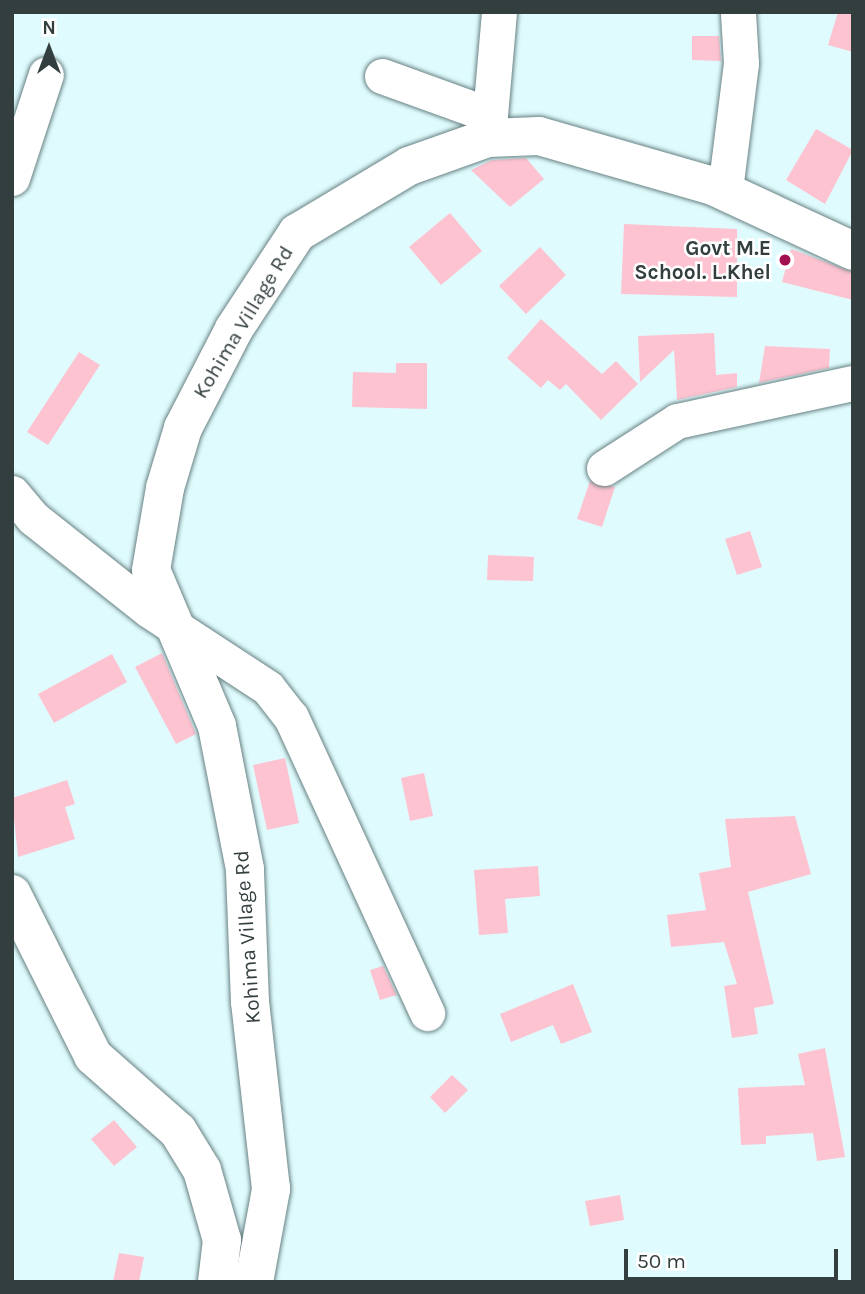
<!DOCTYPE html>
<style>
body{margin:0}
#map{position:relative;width:865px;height:1294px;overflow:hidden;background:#dffbfd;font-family:Karla,sans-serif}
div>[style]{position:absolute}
.building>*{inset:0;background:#fec3d1}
.roads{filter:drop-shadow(0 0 2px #688183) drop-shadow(0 0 2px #688183)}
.minor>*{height:35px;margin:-17.5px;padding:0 17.5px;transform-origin:17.5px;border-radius:17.5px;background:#fff}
.tertiary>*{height:38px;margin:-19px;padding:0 19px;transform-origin:19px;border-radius:19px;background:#fff}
.secondary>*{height:38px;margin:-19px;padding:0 19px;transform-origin:19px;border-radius:19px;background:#fff}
.dots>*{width:19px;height:19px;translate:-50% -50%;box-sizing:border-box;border:4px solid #fff;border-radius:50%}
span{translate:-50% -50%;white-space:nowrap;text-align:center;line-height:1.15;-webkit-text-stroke:5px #fff;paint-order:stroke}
.poi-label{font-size:21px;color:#333e3f;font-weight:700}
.right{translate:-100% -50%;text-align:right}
.street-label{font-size:21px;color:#333e3f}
.frame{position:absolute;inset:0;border:14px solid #333e3f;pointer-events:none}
.north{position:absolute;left:14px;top:14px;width:70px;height:70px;-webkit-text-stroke:5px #fff;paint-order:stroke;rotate:0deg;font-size:19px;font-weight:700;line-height:28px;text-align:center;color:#333e3f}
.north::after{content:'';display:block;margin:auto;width:24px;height:32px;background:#333e3f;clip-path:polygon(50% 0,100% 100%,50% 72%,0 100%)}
.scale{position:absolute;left:624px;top:1249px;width:214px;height:32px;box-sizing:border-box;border:4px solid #333e3f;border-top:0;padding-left:9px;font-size:21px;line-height:24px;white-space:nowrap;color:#333e3f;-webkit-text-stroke:5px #fff;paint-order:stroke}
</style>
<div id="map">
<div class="building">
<i style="clip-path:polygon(838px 12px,853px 12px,853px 52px,828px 45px)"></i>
<i style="clip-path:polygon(692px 36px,719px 36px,721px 61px,692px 60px)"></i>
<i style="clip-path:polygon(816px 129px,853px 150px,825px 204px,786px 180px)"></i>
<i style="clip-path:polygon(526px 158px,544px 179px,510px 207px,471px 170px,492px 160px)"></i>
<i style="clip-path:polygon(450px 213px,482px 251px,441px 285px,409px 247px)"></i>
<i style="clip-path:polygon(624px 224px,737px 229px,737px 297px,621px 294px)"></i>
<i style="clip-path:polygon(540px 247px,566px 275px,526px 314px,499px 286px)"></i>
<i style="clip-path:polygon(791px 249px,853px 272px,853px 300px,782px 282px)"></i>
<i style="clip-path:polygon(541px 319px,602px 374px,616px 361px,638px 384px,601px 420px,566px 384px,560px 390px,548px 380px,541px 388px,507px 358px)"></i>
<i style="clip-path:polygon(714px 333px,716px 375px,737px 373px,737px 387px,677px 400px,674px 350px,640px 382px,638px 336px)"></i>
<i style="clip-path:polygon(765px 346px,830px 349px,829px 368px,759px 383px)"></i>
<i style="clip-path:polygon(79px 352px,100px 365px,48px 445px,27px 432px)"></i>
<i style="clip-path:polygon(396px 363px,427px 363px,427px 409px,352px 407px,353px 372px,396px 373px)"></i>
<i style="clip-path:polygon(590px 481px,615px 487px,602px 527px,577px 519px)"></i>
<i style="clip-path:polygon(750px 531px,762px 567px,737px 575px,725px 539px)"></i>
<i style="clip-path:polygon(488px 555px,534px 557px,533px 581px,487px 580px)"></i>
<i style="clip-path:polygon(162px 653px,196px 734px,176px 744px,135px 667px)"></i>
<i style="clip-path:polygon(112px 654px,127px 682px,54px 723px,38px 694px)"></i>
<i style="clip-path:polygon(285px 758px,299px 823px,267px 830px,253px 765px)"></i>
<i style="clip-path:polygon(424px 773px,433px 816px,410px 821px,401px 778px)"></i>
<i style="clip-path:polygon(67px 780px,75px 804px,65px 807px,75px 839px,18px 857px,12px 798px)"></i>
<i style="clip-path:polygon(795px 816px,811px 874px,748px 892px,774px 1004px,754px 1008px,758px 1034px,732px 1038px,724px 986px,737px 984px,724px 942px,671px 947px,667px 915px,706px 910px,699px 873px,731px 867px,725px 819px)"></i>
<i style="clip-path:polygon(538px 866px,540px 896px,505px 899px,508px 933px,479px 935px,474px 870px)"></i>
<i style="clip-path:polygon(383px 966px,397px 995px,380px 1000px,370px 970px)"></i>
<i style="clip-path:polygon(573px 984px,592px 1032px,561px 1044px,553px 1025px,511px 1042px,500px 1014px)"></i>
<i style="clip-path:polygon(825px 1048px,845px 1157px,817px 1161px,813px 1133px,766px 1136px,766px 1144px,741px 1145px,738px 1088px,805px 1085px,798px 1054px)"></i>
<i style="clip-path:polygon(452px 1075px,468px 1090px,445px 1113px,430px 1097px)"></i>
<i style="clip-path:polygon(114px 1120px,137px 1147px,114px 1166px,91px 1139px)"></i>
<i style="clip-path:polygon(620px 1195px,624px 1220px,590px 1226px,585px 1201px)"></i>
<i style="clip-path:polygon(119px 1253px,144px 1257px,139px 1282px,113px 1282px)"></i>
</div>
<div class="roads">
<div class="minor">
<i style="left:382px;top:76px;width:115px;rotate:19.9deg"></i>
<i style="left:488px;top:138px;width:126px;rotate:-85deg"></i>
<i style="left:12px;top:178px;width:109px;rotate:-71.9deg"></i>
<i style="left:725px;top:190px;width:128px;rotate:-82.8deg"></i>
<i style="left:741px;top:63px;width:51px;rotate:-93.4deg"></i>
<i style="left:604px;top:468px;width:87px;rotate:-32.8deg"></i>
<i style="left:677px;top:421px;width:180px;rotate:-12.2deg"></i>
<i style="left:12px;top:493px;width:33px;rotate:50deg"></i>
<i style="left:33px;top:518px;width:148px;rotate:38.4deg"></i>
<i style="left:149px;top:610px;width:142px;rotate:33.2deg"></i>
<i style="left:268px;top:688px;width:37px;rotate:52deg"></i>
<i style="left:291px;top:717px;width:326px;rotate:65.3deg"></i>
</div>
<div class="tertiary">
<i style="left:12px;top:894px;width:181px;rotate:63.4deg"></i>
<i style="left:93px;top:1056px;width:113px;rotate:41.4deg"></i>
<i style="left:178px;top:1131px;width:46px;rotate:58.4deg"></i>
<i style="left:202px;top:1170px;width:73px;rotate:74.1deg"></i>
<i style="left:222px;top:1240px;width:42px;rotate:96.8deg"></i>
</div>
<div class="secondary">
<i style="left:254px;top:1282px;width:95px;rotate:-79.6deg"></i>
<i style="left:271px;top:1189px;width:188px;rotate:-96.4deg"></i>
<i style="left:250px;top:1002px;width:133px;rotate:-92.2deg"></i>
<i style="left:245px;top:869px;width:146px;rotate:-101.1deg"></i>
<i style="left:217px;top:726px;width:169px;rotate:-112.9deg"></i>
<i style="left:151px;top:570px;width:83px;rotate:-80.3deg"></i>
<i style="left:165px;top:488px;width:63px;rotate:-73.3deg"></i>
<i style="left:183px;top:428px;width:111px;rotate:-62.7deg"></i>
<i style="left:234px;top:329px;width:115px;rotate:-56.7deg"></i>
<i style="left:297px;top:233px;width:131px;rotate:-30.9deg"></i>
<i style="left:409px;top:166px;width:84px;rotate:-19.5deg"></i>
<i style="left:488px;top:138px;width:51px;rotate:-2.2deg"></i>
<i style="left:539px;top:136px;width:181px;rotate:16deg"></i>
<i style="left:713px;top:186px;width:154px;rotate:24.9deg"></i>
</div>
</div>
<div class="dots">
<i style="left:785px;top:260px;background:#a31050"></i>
</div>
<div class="poi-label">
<span class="right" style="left:771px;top:260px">Govt M.E<br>School. L.Khel</span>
</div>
<div class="street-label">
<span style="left:243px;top:322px;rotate:-59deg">Kohima Village Rd</span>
<span style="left:247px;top:937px;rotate:-94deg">Kohima Village Rd</span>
</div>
<div class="frame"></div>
<div class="north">N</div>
<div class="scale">50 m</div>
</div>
